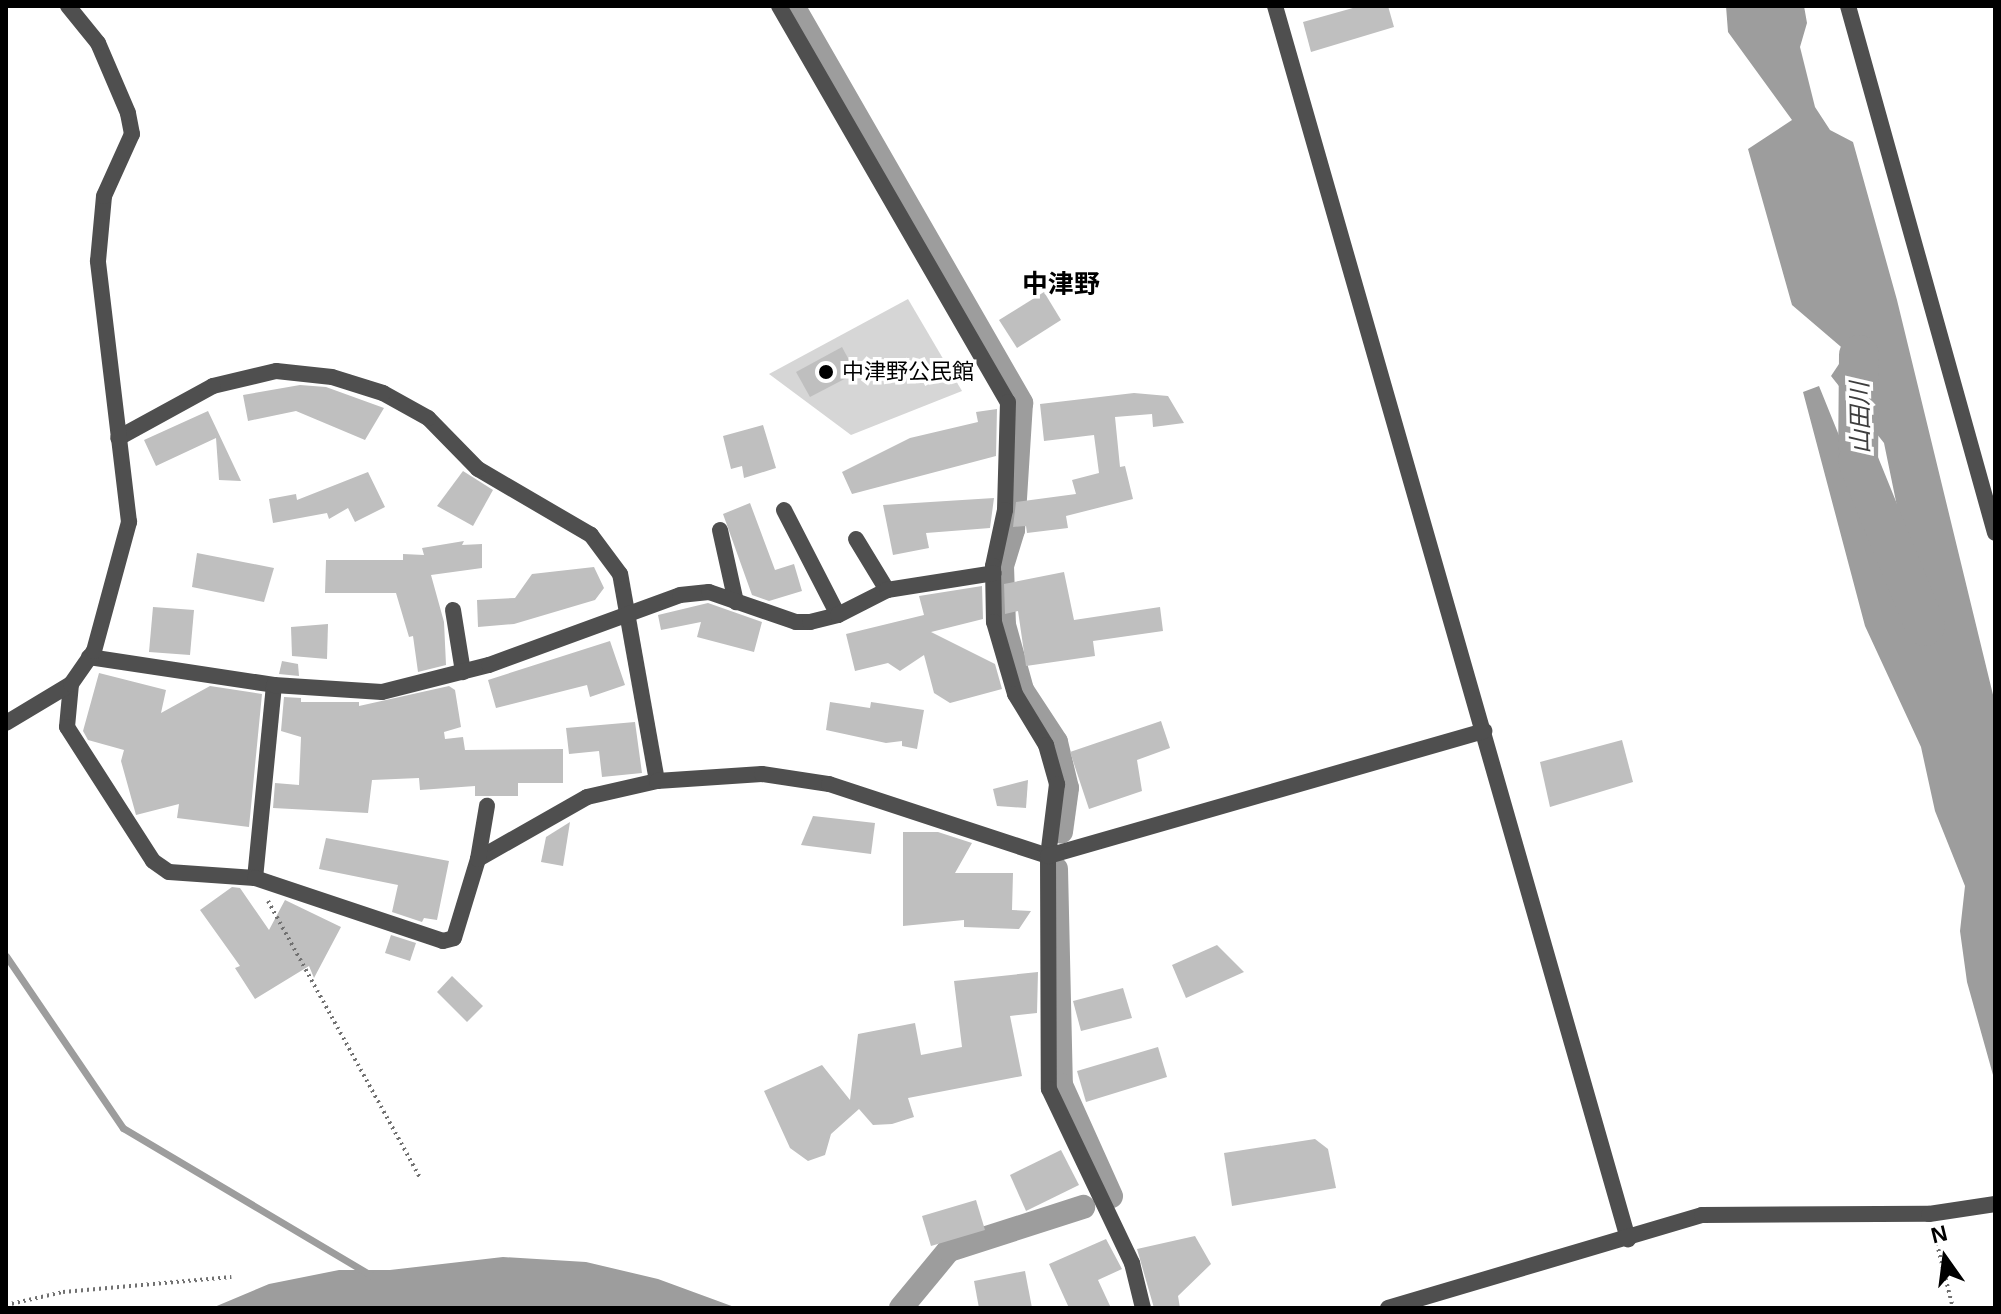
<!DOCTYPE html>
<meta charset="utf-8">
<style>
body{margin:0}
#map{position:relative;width:2001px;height:1314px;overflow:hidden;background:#fff;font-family:Helvetica,"Noto Sans JP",sans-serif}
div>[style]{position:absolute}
.green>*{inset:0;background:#d6d6d6}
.water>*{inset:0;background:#9d9d9d}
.stream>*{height:7px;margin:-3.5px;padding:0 3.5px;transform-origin:3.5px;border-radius:3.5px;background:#9d9d9d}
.canal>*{height:24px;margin:-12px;padding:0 12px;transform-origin:12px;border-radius:12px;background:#9d9d9d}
.river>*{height:40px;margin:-20px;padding:0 20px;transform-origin:20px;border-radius:20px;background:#9d9d9d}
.building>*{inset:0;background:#bfbfbf}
.path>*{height:4px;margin-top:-2px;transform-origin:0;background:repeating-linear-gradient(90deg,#717171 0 2px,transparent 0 6px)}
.street>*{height:16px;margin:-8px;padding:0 8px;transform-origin:8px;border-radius:8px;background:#4f4f4f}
.dots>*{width:22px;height:22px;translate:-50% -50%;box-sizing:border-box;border:4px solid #fff;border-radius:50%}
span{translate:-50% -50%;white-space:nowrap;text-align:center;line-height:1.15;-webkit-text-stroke:7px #fff;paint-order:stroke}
.poi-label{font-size:22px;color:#000}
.left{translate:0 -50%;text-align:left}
.water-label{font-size:24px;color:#3e3e3e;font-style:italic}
.quarter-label{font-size:26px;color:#000;font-weight:700}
.frame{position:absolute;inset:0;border:8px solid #000;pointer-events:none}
.north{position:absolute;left:1905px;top:1218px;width:80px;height:80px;-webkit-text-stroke:6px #fff;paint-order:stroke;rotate:346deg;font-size:22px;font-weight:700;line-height:32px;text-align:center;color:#000}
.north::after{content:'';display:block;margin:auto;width:28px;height:36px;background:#000;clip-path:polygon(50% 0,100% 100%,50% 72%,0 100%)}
</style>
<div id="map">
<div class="green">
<i style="clip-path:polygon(908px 299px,962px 391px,851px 435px,769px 374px)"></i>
</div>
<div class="water">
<i style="clip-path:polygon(1726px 6px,1804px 6px,1807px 23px,1800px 47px,1815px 107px,1830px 130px,1853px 142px,1897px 300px,1995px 703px,1995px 1082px,1967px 982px,1960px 931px,1965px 886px,1935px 811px,1921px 747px,1865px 626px,1803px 392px,1819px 386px,1891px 564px,1904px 576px,1900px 521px,1884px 443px,1831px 376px,1847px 352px,1792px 305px,1748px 149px,1792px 120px,1728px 32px)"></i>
<i style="clip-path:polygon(503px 1257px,586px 1262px,658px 1279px,737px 1308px,212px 1308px,269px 1284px,339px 1270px,390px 1270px)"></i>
</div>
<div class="stream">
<i style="left:6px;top:956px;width:208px;rotate:55.8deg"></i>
<i style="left:123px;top:1128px;width:290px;rotate:30.7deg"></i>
</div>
<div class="canal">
<i style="left:793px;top:6px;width:458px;rotate:60.1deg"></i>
<i style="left:1021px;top:403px;width:127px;rotate:93.6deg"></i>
<i style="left:1013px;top:530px;width:38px;rotate:107deg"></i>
<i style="left:1002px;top:566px;width:59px;rotate:88.1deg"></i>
<i style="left:1004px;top:625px;width:67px;rotate:74.5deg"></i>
<i style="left:1022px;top:690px;width:62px;rotate:56.8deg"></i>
<i style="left:1056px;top:742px;width:47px;rotate:76.6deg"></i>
<i style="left:1067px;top:788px;width:44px;rotate:97.8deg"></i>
<i style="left:1056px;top:869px;width:216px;rotate:88.7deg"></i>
<i style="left:1061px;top:1085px;width:122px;rotate:65.8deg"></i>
<i style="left:901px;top:1308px;width:75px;rotate:-50.4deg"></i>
<i style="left:949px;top:1250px;width:141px;rotate:-17.8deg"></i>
</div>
<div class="river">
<i style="left:1859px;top:355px;width:106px;rotate:90.5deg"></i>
<i style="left:1858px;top:461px;width:178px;rotate:67.9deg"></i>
</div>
<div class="building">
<i style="clip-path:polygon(1360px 6px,1388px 6px,1394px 27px,1311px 52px,1303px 22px)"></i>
<i style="clip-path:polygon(1044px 292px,1061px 320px,1017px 348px,999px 320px)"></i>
<i style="clip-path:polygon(842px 347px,856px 373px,810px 397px,796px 372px)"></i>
<i style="clip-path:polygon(300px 385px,326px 387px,384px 408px,365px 440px,296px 411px,248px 421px,243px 395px)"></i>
<i style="clip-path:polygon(1134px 393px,1168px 396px,1184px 423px,1153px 427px,1152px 414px,1115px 417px,1120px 467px,1125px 466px,1133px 499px,1066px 516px,1068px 528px,1027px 533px,1026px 526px,1013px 527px,1016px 502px,1076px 494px,1072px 480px,1099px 473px,1094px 435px,1044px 441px,1040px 404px)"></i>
<i style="clip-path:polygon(997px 409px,996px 456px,852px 494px,842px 472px,910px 438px,978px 422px,976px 412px)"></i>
<i style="clip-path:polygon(208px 411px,217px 430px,241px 481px,219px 480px,216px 438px,156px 466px,144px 440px)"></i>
<i style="clip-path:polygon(763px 425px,776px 468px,744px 478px,742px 466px,731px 469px,723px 436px)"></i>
<i style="clip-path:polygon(463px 471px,493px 490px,473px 526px,437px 506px)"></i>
<i style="clip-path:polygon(368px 472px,385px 507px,355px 522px,348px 508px,329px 519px,327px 513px,273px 523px,269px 499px,296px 494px,297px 500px)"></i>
<i style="clip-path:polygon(994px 498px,990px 528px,926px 533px,929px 548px,893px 555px,883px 505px)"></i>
<i style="clip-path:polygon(750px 503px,775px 570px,794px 564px,802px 591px,769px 601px,752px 595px,723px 514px)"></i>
<i style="clip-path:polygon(464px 541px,462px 545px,482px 544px,482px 568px,431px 575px,444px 622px,446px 665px,418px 672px,413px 636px,409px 637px,396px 593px,325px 593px,326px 560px,403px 560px,403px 554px,424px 555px,422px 548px)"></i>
<i style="clip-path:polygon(197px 553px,274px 568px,264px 602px,192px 587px)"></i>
<i style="clip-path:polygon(594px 567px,604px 588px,595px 600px,514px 624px,478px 627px,477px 600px,515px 598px,532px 574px)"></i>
<i style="clip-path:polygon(1064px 572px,1074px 620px,1160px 607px,1163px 631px,1093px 641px,1095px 656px,1026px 666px,1018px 611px,1005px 614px,1004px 584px)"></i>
<i style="clip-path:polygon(982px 586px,983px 619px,931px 632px,995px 664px,1002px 689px,950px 703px,934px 693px,924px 655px,900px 671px,888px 663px,855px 671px,846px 634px,924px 615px,919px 596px)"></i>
<i style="clip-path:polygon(708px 603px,762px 622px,754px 652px,697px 637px,701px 622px,661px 630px,658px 615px)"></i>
<i style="clip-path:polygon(153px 607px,194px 610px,190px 655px,149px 652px)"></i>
<i style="clip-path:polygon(328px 624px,327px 659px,292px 656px,291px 627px)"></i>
<i style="clip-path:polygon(610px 641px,625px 685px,590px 697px,587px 685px,496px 708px,488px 680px)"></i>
<i style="clip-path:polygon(282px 661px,298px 664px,299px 676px,279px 674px)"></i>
<i style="clip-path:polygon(99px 673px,166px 690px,161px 713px,210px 686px,262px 694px,249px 827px,177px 818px,179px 804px,136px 815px,121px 761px,124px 750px,88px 740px,83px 731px)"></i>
<i style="clip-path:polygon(449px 686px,455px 690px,461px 727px,444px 732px,445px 739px,463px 737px,465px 750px,563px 749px,563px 783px,518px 783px,518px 796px,475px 796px,475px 786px,420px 790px,419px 778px,372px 780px,368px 813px,273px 808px,275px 783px,299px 785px,301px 737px,281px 731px,284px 697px,301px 698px,301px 702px,359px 702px,359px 706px)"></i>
<i style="clip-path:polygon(830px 702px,870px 708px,871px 702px,924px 710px,917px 749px,902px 746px,902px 741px,886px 743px,826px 730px)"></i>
<i style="clip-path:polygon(1161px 721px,1170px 748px,1137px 760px,1142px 791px,1089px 809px,1070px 752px)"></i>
<i style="clip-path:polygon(635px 722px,642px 773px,602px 777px,599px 751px,569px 754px,566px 728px)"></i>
<i style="clip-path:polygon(1622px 740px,1633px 782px,1550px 807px,1540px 762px)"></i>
<i style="clip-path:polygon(1028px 780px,1026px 808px,997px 806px,993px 789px)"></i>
<i style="clip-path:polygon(813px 816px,875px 823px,871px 854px,801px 845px)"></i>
<i style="clip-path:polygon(570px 822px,563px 866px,541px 862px,546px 837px)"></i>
<i style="clip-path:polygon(903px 832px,938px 832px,972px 843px,955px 873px,1013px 873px,1012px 910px,1031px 911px,1019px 929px,964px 927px,964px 920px,903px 926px)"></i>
<i style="clip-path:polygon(326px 838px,449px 861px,437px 920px,424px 918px,422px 922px,392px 912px,398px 885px,319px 869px)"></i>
<i style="clip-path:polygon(232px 887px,240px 888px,269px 930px,285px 900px,341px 927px,314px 978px,309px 966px,255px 999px,235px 968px,240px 966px,200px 910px)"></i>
<i style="clip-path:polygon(391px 935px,416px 943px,410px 961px,385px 953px)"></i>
<i style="clip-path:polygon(1217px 945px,1244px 972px,1186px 998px,1172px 965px)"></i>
<i style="clip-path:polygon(1038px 972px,1037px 1013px,1010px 1016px,1022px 1076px,908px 1098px,914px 1117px,892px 1124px,873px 1125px,859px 1109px,831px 1134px,825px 1155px,808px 1161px,790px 1148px,764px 1091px,822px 1065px,850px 1100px,858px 1034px,915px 1023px,921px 1055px,962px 1047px,954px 981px)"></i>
<i style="clip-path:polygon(452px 976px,483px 1006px,467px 1022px,437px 992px)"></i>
<i style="clip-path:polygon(1123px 988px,1132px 1018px,1081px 1031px,1073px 1001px)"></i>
<i style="clip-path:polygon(1158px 1047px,1167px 1077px,1086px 1102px,1077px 1071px)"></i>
<i style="clip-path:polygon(1315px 1139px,1328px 1149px,1336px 1188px,1232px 1206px,1224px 1153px)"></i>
<i style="clip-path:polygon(1061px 1150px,1079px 1185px,1026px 1211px,1010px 1175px)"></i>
<i style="clip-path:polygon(976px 1200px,985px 1230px,931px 1246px,922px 1216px)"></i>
<i style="clip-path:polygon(1195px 1236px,1211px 1264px,1178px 1296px,1180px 1308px,1154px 1308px,1137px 1249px)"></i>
<i style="clip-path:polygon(1106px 1239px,1122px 1269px,1098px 1280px,1111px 1308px,1069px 1308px,1049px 1264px)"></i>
<i style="clip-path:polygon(1025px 1271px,1032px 1308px,979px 1308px,974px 1281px)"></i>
</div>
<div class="path">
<i style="left:268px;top:901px;width:316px;rotate:61.2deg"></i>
<i style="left:1934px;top:1232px;width:78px;rotate:76deg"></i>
<i style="left:6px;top:1305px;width:58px;rotate:-12.8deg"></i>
<i style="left:63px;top:1292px;width:169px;rotate:-5.1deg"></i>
</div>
<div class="street">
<i style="left:779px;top:6px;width:457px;rotate:60deg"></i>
<i style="left:1008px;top:402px;width:108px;rotate:91.6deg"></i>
<i style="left:1005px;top:510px;width:57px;rotate:102.1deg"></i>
<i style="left:993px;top:566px;width:56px;rotate:89deg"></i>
<i style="left:994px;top:622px;width:75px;rotate:73.7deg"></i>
<i style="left:1015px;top:694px;width:60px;rotate:58.7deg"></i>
<i style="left:1046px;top:745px;width:41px;rotate:74.2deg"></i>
<i style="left:1057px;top:784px;width:73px;rotate:97.1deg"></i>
<i style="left:1048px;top:856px;width:233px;rotate:89.8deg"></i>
<i style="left:1049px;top:1089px;width:193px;rotate:64.5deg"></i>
<i style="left:1132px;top:1263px;width:46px;rotate:76.3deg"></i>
<i style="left:1275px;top:6px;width:1283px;rotate:74.02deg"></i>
<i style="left:1848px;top:6px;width:547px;rotate:74.41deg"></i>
<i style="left:784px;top:510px;width:118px;rotate:62.8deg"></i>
<i style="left:720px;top:530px;width:74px;rotate:77.5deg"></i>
<i style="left:856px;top:539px;width:60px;rotate:58.7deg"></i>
<i style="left:453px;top:610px;width:63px;rotate:80.8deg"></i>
<i style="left:89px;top:657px;width:187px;rotate:8.6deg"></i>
<i style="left:274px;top:685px;width:194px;rotate:95.6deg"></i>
<i style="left:71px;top:684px;width:43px;rotate:95.3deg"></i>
<i style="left:67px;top:727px;width:159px;rotate:57.3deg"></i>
<i style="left:153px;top:861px;width:19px;rotate:35deg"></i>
<i style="left:169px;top:872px;width:86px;rotate:4deg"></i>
<i style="left:255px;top:878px;width:198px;rotate:18.5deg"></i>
<i style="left:443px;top:941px;width:11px;rotate:-15deg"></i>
<i style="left:454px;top:938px;width:83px;rotate:-73.1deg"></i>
<i style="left:478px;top:859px;width:125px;rotate:-29.6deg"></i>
<i style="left:587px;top:797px;width:72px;rotate:-12.9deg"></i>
<i style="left:657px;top:781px;width:210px;rotate:-100.1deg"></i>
<i style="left:620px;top:574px;width:49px;rotate:-126.6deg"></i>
<i style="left:591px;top:535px;width:131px;rotate:-149.7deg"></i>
<i style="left:478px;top:469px;width:71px;rotate:-134.4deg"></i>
<i style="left:428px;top:418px;width:51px;rotate:-150.9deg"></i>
<i style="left:383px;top:393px;width:53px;rotate:-162.6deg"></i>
<i style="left:332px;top:377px;width:56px;rotate:-173.9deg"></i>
<i style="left:276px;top:371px;width:65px;rotate:166.6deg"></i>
<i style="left:213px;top:386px;width:108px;rotate:151.3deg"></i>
<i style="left:274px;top:685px;width:108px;rotate:3.7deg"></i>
<i style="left:382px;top:692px;width:110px;rotate:-14.2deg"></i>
<i style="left:489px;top:665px;width:203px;rotate:-20.1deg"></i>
<i style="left:680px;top:595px;width:29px;rotate:-6deg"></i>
<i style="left:709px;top:592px;width:92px;rotate:19deg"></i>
<i style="left:796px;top:622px;width:14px"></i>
<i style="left:810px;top:622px;width:29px;rotate:-14deg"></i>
<i style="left:838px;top:615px;width:55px;rotate:-27deg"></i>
<i style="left:887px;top:590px;width:108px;rotate:-9deg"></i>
<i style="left:6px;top:723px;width:76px;rotate:-31deg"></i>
<i style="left:71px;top:684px;width:40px;rotate:-55.1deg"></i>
<i style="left:94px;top:651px;width:134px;rotate:-74.8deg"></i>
<i style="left:129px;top:522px;width:263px;rotate:-96.8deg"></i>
<i style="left:98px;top:261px;width:65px;rotate:-84.7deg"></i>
<i style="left:104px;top:196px;width:68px;rotate:-65.7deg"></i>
<i style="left:132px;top:134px;width:21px;rotate:-101deg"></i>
<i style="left:128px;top:113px;width:76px;rotate:-113.2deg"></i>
<i style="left:98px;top:43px;width:48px;rotate:-129deg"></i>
<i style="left:657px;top:781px;width:105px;rotate:-3.8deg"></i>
<i style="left:762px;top:774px;width:68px;rotate:8.5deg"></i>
<i style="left:829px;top:784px;width:231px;rotate:18.2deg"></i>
<i style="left:1048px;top:856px;width:454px;rotate:-16deg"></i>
<i style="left:478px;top:859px;width:54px;rotate:-80.4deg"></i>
<i style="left:1388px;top:1308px;width:327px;rotate:-16.5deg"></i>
<i style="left:1702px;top:1215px;width:227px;rotate:-0.3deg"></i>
<i style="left:1929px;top:1214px;width:67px;rotate:-8.6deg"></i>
</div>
<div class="dots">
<i style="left:826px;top:372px;background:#000"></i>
</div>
<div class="poi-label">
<span class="left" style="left:842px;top:372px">中津野公民館</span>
</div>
<div class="water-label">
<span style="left:1860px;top:418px;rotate:-91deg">山田川</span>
</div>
<div class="quarter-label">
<span style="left:1061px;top:285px">中津野</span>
</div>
<div class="frame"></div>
<div class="north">N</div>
</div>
